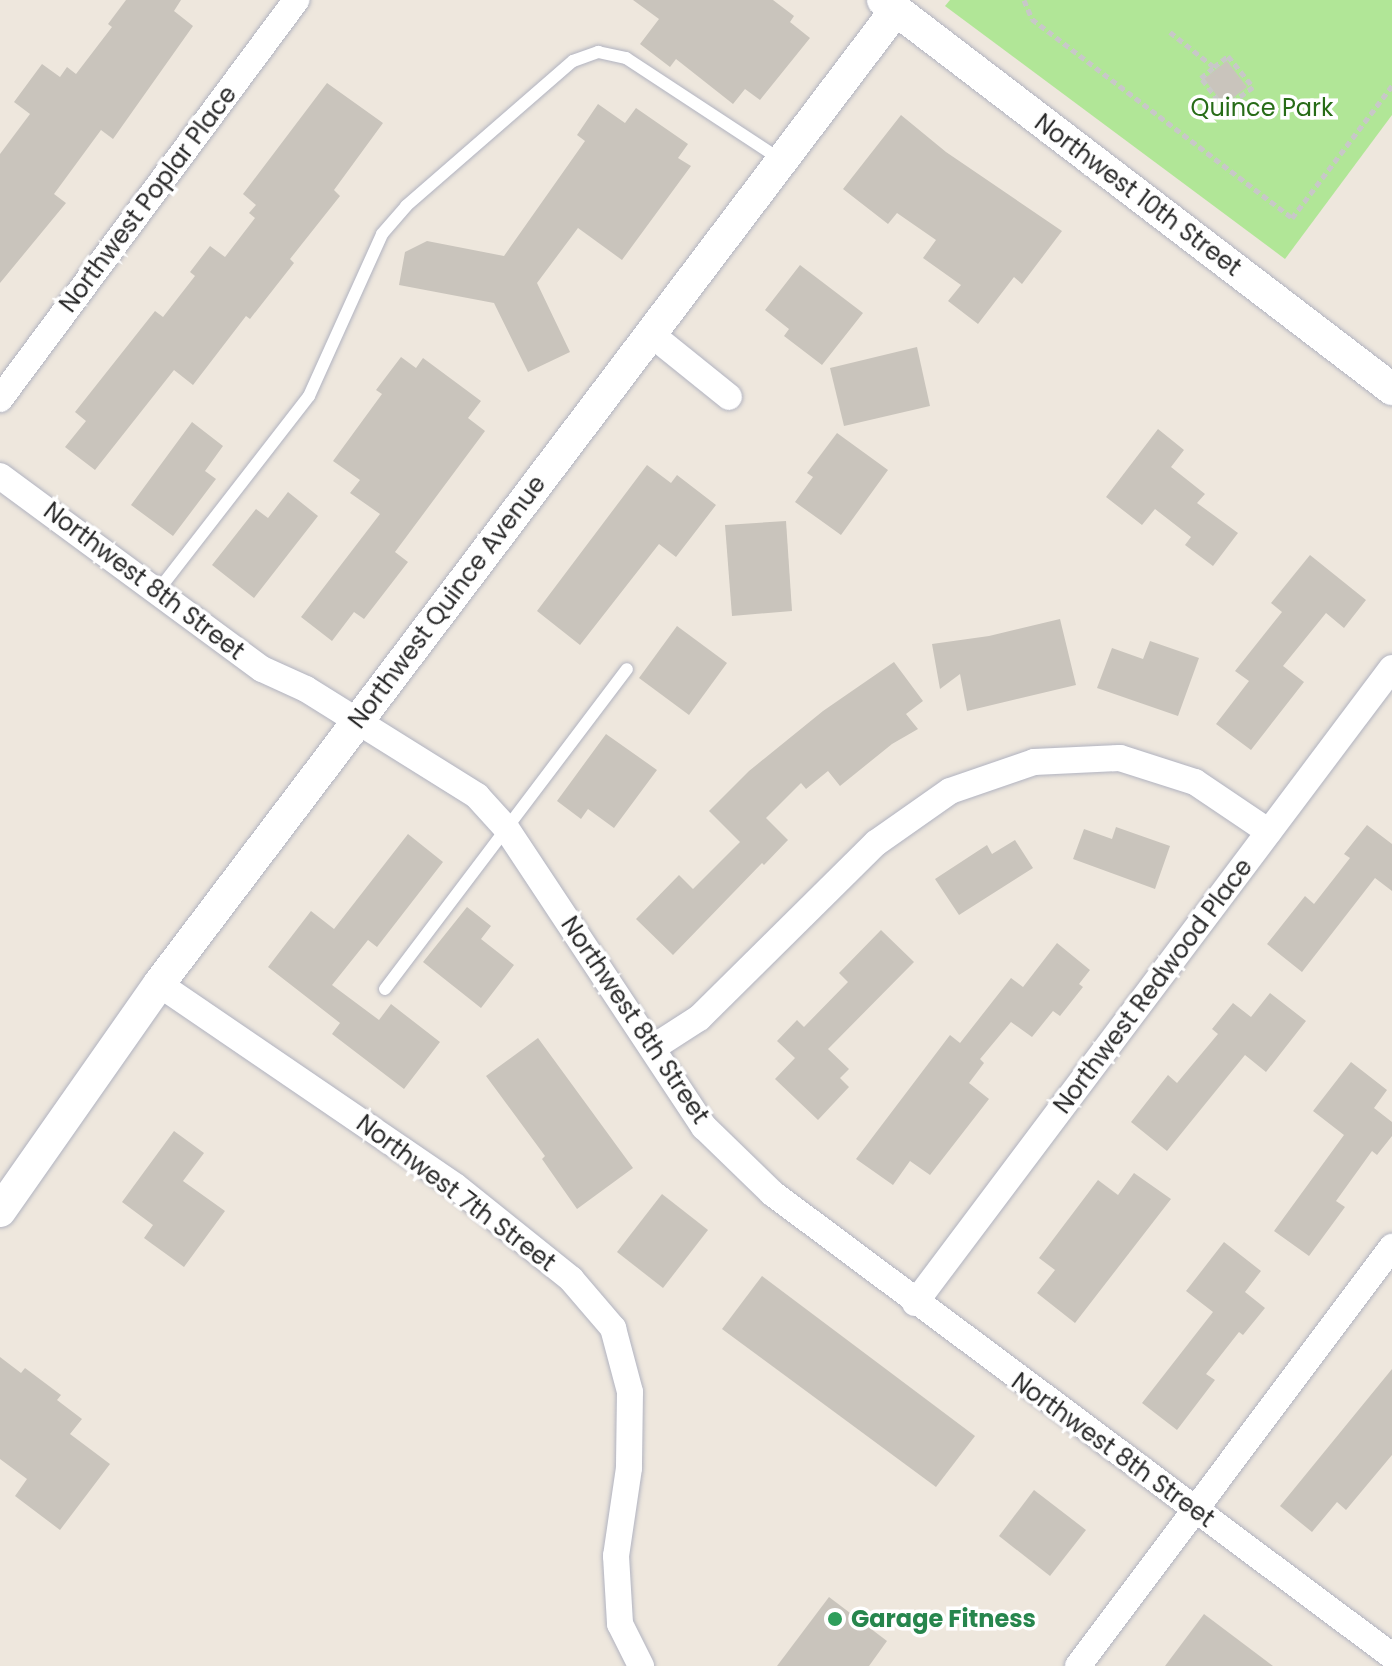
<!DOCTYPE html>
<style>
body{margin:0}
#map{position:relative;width:1392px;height:1666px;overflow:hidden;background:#eee7dd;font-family:Poppins,sans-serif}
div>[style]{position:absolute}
.green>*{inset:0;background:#b1e697}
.building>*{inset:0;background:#c9c4bc}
.path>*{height:5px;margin-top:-2.5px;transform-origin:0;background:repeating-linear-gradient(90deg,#c8c8c8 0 6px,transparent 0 10px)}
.roads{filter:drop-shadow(0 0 2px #b1b3c0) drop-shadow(0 0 2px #b1b3c0)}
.service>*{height:12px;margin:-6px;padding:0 6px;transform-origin:6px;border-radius:6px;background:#fff}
.minor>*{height:26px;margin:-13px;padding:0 13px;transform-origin:13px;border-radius:13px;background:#fff}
.tertiary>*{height:32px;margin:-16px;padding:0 16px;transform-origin:16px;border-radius:16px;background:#fff}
.dots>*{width:22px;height:22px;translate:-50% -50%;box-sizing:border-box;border:4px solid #fff;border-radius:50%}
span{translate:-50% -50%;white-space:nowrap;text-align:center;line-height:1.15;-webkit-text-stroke:7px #fff;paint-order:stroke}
.park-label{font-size:24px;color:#276c17}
.street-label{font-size:24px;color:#2b2b2b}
.leisure-label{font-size:24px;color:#27864d;font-weight:700}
.left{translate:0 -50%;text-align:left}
</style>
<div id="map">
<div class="green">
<i style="clip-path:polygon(950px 0,1392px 0,1392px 115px,1285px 259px,945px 6px)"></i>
</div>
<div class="building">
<i style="clip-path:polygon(126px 0,181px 0,174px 11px,193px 26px,113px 139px,101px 130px,54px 194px,66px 203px,0 283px,0 154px,30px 114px,14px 102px,42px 64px,60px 77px,67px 67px,76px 74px,112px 27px,108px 24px)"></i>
<i style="clip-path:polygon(633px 0,773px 0,794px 16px,790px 22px,810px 38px,760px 100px,745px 89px,733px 104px,676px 59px,670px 67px,640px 44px,659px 19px)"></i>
<i style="clip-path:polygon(1227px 61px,1247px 87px,1224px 105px,1204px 79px)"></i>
<i style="clip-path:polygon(327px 83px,383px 123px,334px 190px,340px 196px,290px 259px,294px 263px,250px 319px,246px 316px,193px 385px,174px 370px,95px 470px,65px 447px,86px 421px,75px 412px,155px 311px,163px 317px,195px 276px,190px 272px,210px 246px,225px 257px,255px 218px,249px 213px,256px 205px,243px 194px)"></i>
<i style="clip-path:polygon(598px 104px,625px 123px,636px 108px,688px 144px,678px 158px,691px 166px,622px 260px,578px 228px,537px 283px,570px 352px,528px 372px,494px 303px,399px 285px,405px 252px,427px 241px,504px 256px,585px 141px,577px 135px)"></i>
<i style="clip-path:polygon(901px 115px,946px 152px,1062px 231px,1022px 284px,1014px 277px,978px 324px,948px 301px,961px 285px,923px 258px,936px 240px,897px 213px,888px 224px,843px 189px)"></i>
<i style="clip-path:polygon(800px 265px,863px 313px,822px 365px,784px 336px,789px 329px,765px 310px)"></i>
<i style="clip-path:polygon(917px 347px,930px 406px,844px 426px,830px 368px)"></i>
<i style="clip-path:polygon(401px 357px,416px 368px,423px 358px,481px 401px,468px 418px,485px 431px,395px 552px,408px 562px,364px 619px,354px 612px,332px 641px,301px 617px,380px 514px,350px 493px,360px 480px,333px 461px,382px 394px,376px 390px)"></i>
<i style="clip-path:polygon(192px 422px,223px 446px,205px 471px,216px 479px,173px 536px,131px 505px)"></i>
<i style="clip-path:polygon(1158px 429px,1184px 450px,1171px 467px,1205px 494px,1197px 503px,1238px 533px,1213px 566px,1185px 545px,1191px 537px,1155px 509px,1142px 525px,1106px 497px)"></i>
<i style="clip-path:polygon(837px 433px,888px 470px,841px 535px,795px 502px,813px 477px,807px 473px)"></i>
<i style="clip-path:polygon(647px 465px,671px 483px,677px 475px,716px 505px,676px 557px,659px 544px,580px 645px,537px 611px)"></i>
<i style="clip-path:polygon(288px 492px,318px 516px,254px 598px,212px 565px,256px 509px,268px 518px)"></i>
<i style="clip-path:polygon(786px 521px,792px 611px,732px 616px,725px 525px)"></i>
<i style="clip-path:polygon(1310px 555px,1366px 600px,1344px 628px,1326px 613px,1283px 666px,1304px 682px,1251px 750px,1216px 724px,1249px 681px,1235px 671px,1282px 612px,1271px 603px)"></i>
<i style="clip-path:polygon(1060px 619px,1076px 685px,967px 711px,960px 674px,940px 689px,932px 644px,989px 636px)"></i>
<i style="clip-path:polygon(677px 626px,727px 663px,689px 715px,639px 678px)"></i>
<i style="clip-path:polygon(1150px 641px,1199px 658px,1178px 716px,1097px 688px,1112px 648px,1143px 659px)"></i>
<i style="clip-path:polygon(894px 662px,923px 701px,906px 714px,918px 729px,892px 744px,840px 786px,828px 771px,806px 789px,801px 783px,766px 818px,788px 840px,764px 865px,762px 863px,673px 955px,636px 919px,679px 875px,693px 889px,740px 842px,709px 811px,749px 771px,823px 711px)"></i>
<i style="clip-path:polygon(606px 734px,657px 770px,614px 828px,588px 809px,581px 819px,557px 801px)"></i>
<i style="clip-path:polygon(1367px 825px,1392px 844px,1392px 891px,1375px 878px,1302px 972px,1267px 944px,1305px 896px,1314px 904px,1350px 858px,1344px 854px)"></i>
<i style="clip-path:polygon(1116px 827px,1170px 846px,1155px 889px,1073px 859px,1084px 829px,1112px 839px)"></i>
<i style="clip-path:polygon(408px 834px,443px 862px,377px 947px,368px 940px,332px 985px,379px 1020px,391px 1004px,440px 1042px,404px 1089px,332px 1034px,340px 1023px,268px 967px,311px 911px,334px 929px)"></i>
<i style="clip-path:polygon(1015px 840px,1033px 868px,959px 915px,935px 879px,987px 845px,992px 854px)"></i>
<i style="clip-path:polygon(467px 907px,491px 926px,481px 939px,514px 965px,481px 1008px,423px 962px)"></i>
<i style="clip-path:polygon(881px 930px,914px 962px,828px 1049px,849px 1069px,840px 1078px,849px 1087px,818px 1120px,775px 1079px,795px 1058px,777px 1041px,797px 1020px,804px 1027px,848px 982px,839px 973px)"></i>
<i style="clip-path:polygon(1057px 943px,1090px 970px,1079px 984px,1083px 987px,1060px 1016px,1053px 1011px,1032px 1037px,1011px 1022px,980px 1059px,984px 1063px,969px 1083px,989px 1099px,930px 1175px,910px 1161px,893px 1185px,856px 1159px,950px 1035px,960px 1043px,1011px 978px,1023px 987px)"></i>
<i style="clip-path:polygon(1270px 993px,1306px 1021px,1266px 1072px,1245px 1055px,1167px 1151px,1131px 1122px,1168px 1075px,1177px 1083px,1218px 1034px,1212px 1029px,1233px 1003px,1251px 1017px)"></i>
<i style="clip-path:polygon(538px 1038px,633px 1168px,577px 1209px,542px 1159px,545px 1156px,486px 1076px)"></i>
<i style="clip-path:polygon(1351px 1062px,1387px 1090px,1374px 1108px,1392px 1122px,1392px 1136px,1377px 1155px,1372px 1151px,1336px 1201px,1345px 1207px,1309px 1256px,1274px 1231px,1344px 1135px,1313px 1111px)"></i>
<i style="clip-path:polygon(174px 1131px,204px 1153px,183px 1181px,225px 1211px,184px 1267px,144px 1238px,153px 1225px,122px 1202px)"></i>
<i style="clip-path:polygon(1134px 1173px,1171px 1199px,1075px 1323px,1037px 1293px,1055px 1270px,1039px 1258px,1098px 1180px,1118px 1195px)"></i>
<i style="clip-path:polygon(662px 1194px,708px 1230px,663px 1288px,617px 1252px)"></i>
<i style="clip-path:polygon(1224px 1242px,1261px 1271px,1245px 1292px,1265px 1308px,1243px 1335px,1239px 1332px,1206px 1374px,1215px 1380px,1177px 1430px,1142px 1403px,1213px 1312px,1186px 1291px)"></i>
<i style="clip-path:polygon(762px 1276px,975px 1436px,936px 1487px,722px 1329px)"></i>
<i style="clip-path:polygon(0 1357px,21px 1373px,25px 1368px,61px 1395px,57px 1400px,82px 1419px,70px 1434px,110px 1464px,60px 1530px,15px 1496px,27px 1479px,0 1459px)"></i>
<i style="clip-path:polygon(1392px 1369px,1392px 1455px,1346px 1510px,1337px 1502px,1312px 1532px,1280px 1506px)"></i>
<i style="clip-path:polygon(1034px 1490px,1086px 1530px,1050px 1576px,999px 1536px)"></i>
<i style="clip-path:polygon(829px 1597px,887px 1641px,869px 1666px,777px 1666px)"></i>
<i style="clip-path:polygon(1204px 1614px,1273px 1666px,1165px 1666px)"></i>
</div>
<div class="path">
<i style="left:1024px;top:0;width:21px;rotate:67deg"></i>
<i style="left:1032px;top:19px;width:327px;rotate:37.4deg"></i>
<i style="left:1292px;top:218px;width:166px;rotate:-52.9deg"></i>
<i style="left:1170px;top:32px;width:56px;rotate:38.5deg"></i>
<i style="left:1214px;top:67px;width:18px;rotate:-38deg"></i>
<i style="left:1228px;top:56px;width:40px;rotate:51deg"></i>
<i style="left:1253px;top:87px;width:36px;rotate:144deg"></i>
<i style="left:1224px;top:108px;width:38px;rotate:-127deg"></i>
<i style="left:1201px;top:78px;width:17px;rotate:-40deg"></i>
</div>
<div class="roads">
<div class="service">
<i style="left:157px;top:592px;width:248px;rotate:-52.2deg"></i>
<i style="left:309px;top:396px;width:178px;rotate:-65.7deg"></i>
<i style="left:382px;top:234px;width:37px;rotate:-49deg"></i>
<i style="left:406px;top:206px;width:221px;rotate:-41deg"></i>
<i style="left:573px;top:61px;width:27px;rotate:-20deg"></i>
<i style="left:598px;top:52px;width:29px;rotate:12deg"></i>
<i style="left:626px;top:58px;width:184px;rotate:33.3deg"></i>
<i style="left:385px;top:989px;width:401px;rotate:-52.9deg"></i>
</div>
<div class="minor">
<i style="left:651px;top:334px;width:100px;rotate:38.9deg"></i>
<i style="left:0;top:399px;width:497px;rotate:-53.4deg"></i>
<i style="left:0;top:476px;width:325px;rotate:36.4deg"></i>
<i style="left:262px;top:669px;width:48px;rotate:24.4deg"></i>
<i style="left:306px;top:689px;width:202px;rotate:32deg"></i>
<i style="left:477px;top:796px;width:43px;rotate:47.8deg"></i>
<i style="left:506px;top:828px;width:359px;rotate:56.5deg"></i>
<i style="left:704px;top:1127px;width:95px;rotate:44.1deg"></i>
<i style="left:772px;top:1193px;width:774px;rotate:36.75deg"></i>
<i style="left:159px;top:984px;width:358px;rotate:34.3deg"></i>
<i style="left:455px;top:1186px;width:149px;rotate:38.7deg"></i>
<i style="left:571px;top:1279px;width:65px;rotate:49.4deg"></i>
<i style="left:613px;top:1328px;width:66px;rotate:75.1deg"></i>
<i style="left:630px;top:1392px;width:76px;rotate:90.8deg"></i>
<i style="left:629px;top:1468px;width:89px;rotate:98.4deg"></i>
<i style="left:616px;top:1556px;width:68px;rotate:86.6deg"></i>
<i style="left:620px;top:1624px;width:47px;rotate:63.4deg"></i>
<i style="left:654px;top:1047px;width:54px;rotate:-32.8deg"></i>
<i style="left:699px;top:1018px;width:249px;rotate:-44.7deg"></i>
<i style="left:876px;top:843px;width:90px;rotate:-35.1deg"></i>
<i style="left:950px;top:791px;width:89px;rotate:-19deg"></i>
<i style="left:1034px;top:762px;width:86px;rotate:-2.7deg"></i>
<i style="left:1120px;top:758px;width:79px;rotate:17.7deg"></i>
<i style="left:1195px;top:782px;width:89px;rotate:34deg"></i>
<i style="left:915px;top:1303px;width:794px;rotate:-53.09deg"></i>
<i style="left:1078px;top:1666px;width:524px;rotate:-53.15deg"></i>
</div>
<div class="tertiary">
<i style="left:883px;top:0;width:641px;rotate:37.39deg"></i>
<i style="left:0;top:1211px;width:277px;rotate:-55deg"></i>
<i style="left:159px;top:984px;width:1221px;rotate:-52.89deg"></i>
</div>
</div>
<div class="dots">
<i style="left:835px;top:1619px;background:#2e9e5b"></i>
</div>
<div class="park-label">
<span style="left:1262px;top:108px">Quince Park</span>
</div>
<div class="street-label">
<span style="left:1138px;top:195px;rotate:37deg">Northwest 10th Street</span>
<span style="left:148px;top:199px;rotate:-53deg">Northwest Poplar Place</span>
<span style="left:144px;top:581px;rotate:37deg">Northwest 8th Street</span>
<span style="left:447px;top:602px;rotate:-53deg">Northwest Quince Avenue</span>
<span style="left:1153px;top:986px;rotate:-53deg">Northwest Redwood Place</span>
<span style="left:635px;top:1020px;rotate:56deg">Northwest 8th Street</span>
<span style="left:456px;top:1193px;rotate:37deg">Northwest 7th Street</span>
<span style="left:1113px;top:1450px;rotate:36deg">Northwest 8th Street</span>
</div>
<div class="leisure-label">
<span class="left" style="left:851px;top:1619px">Garage Fitness</span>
</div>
</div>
